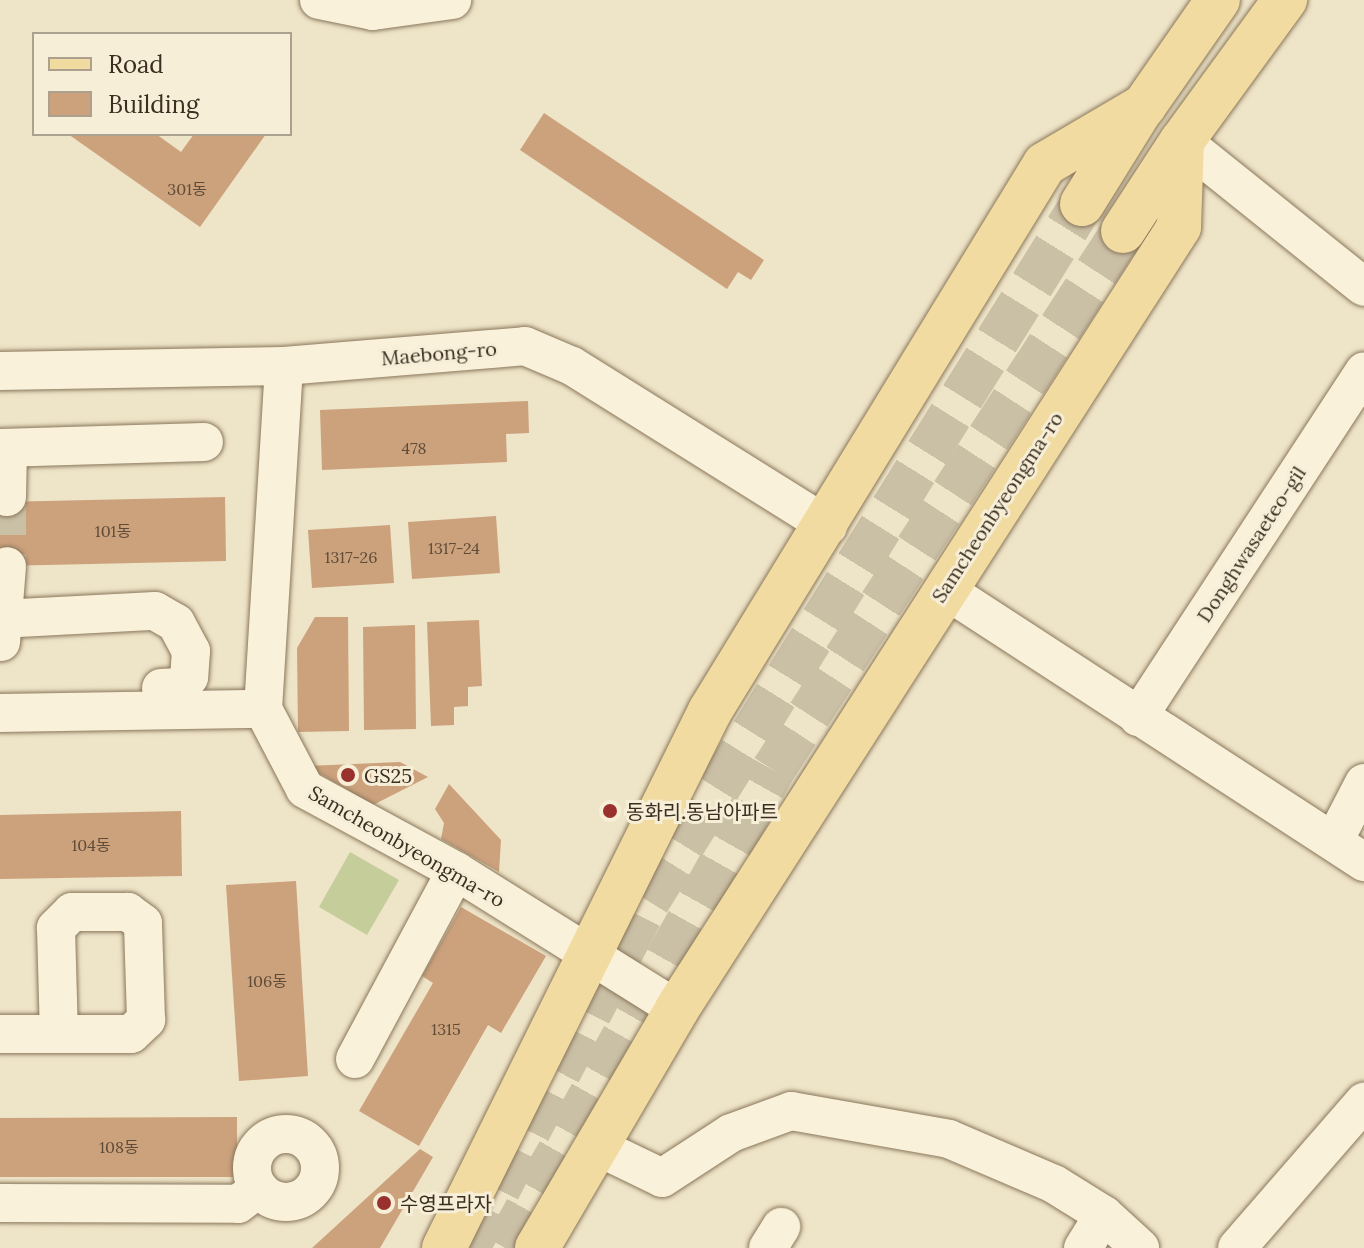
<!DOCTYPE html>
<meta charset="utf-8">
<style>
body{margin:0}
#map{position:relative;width:1364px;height:1248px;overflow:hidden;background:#eee4c7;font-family:Lora,"Noto Sans KR",serif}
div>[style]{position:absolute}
.green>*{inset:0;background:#c5cd9b}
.building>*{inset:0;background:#cca27d}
.minor-tunnel>*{height:38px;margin-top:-19px;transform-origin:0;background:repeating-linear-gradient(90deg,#cac0a6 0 38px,transparent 0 57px)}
.major-tunnel>*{height:44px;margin-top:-22px;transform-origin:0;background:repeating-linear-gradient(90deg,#cac0a6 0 44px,transparent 0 66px)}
.roads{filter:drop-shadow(0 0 2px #8a775c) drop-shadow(0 0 2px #8a775c)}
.minor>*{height:38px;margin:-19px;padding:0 19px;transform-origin:19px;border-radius:19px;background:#f9f1da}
.minor>.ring{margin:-19px;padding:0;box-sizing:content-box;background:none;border:38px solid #f9f1da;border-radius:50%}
.major>*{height:44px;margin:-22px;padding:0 22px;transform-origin:22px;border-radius:22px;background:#f1dba0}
.dots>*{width:22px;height:22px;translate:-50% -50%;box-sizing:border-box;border:4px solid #f6eed7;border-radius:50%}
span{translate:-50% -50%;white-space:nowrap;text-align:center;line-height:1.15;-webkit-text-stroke:6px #f6eed7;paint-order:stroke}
.number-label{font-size:16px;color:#5f4b37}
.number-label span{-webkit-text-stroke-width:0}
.street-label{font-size:20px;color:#3b2e20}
.poi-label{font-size:20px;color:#3b2e20}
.left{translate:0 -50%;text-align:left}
.legend{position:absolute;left:32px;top:32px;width:260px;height:104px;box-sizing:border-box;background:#f6eed7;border:2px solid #aba18e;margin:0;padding:10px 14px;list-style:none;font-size:24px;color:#3b2e20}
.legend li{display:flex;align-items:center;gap:16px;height:40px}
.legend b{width:40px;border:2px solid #aba18e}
</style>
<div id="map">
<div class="green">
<i style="clip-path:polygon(350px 852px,399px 880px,367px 935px,319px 907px)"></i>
</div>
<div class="building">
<i style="clip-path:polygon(544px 113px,764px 260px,751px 280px,738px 272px,727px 289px,520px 150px)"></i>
<i style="clip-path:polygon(68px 134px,156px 134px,181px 152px,194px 134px,266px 134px,200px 227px)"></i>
<i style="clip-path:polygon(528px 401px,529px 433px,506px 434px,507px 462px,322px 470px,320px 410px)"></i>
<i style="clip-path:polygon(225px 497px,226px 561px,0 566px,0 502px)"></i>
<i style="clip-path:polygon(496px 516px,500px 573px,412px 579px,408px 522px)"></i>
<i style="clip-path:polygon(390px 525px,394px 583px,312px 588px,308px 530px)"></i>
<i style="clip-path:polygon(315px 617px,348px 617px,349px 731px,298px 732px,297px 648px)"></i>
<i style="clip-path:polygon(479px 620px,482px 686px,468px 687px,468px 706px,454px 707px,454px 725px,431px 726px,427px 622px)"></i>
<i style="clip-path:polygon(415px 625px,416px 729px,364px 730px,363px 627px)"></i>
<i style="clip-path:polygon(400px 762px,428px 777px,373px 805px,307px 766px)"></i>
<i style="clip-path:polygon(449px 784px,501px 840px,499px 872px,441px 839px,444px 823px,435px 809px)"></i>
<i style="clip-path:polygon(181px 811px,182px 876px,0 879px,0 815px)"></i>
<i style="clip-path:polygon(296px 881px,308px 1076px,239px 1081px,226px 885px)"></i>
<i style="clip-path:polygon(461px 907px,546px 956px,501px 1033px,488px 1025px,419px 1146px,359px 1111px,433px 983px,422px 976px)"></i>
<i style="clip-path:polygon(237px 1117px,237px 1177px,0 1177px,0 1118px)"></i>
<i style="clip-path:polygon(420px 1149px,433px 1157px,380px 1248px,312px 1248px)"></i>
</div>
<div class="minor-tunnel">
<i style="left:7px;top:497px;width:69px;rotate:90deg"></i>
</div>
<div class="major-tunnel">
<i style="left:468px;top:1248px;width:391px;rotate:-62.6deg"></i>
<i style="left:648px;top:901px;width:821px;rotate:-58.09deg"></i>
<i style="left:505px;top:1248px;width:548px;rotate:-60.72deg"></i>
<i style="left:773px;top:770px;width:643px;rotate:-57deg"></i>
</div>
<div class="roads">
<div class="minor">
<i style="left:319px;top:0;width:55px;rotate:11.5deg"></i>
<i style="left:373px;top:11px;width:80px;rotate:-7.9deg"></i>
<i style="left:1182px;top:141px;width:233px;rotate:38.7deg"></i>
<i style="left:284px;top:366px;width:344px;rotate:93.5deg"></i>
<i style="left:263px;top:709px;width:90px;rotate:62.3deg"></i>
<i style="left:305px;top:789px;width:172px;rotate:28.5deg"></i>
<i style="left:456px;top:871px;width:261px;rotate:32deg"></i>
<i style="left:0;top:371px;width:284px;rotate:-1deg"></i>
<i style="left:284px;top:366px;width:242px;rotate:-4.7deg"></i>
<i style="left:525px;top:346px;width:51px;rotate:23.1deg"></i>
<i style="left:572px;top:366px;width:302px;rotate:32deg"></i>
<i style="left:0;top:448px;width:204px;rotate:-1.7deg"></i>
<i style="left:7px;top:497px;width:49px;rotate:-88.8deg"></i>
<i style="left:944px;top:589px;width:501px;rotate:33.02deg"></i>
<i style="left:0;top:619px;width:155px;rotate:-3deg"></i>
<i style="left:155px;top:611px;width:24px;rotate:30deg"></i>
<i style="left:176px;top:623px;width:32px;rotate:62deg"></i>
<i style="left:191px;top:651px;width:26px;rotate:94deg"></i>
<i style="left:189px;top:677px;width:13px;rotate:132deg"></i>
<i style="left:180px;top:687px;width:19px;rotate:177deg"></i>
<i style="left:1px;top:642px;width:76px;rotate:-85.5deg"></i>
<i style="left:0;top:713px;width:263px;rotate:-0.9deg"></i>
<i style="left:1138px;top:717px;width:413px;rotate:-56.8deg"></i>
<i style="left:1335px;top:839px;width:63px;rotate:-62.6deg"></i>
<i style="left:0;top:1034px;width:131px"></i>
<i style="left:131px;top:1034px;width:21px;rotate:-43deg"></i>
<i style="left:146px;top:1020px;width:97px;rotate:-91.8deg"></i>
<i style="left:143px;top:923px;width:19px;rotate:-144deg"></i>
<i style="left:128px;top:912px;width:56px;rotate:180deg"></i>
<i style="left:72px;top:912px;width:23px;rotate:135deg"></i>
<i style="left:56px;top:928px;width:106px;rotate:88.4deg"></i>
<i style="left:355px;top:1059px;width:213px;rotate:-61.8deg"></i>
<i class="ring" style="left:252px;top:1134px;width:30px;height:30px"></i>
<i style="left:598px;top:1147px;width:71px;rotate:25.8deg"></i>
<i style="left:662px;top:1178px;width:82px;rotate:-33.1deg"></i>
<i style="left:731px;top:1133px;width:64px;rotate:-20.1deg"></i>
<i style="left:791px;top:1111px;width:160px;rotate:10deg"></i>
<i style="left:949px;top:1139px;width:114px;rotate:23.2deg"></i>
<i style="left:1054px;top:1184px;width:59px;rotate:31.8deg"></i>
<i style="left:1104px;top:1215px;width:49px;rotate:42.5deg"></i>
<i style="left:0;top:1203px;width:238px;rotate:0.2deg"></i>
<i style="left:238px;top:1204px;width:26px;rotate:-37deg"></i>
<i style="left:768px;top:1248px;width:25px;rotate:-58deg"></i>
<i style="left:1083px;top:1248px;width:39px;rotate:-58deg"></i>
<i style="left:1237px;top:1248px;width:194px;rotate:-49deg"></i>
</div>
<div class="major">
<i style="left:1082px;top:204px;width:110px;rotate:-58.1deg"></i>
<i style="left:1123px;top:231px;width:106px;rotate:-56.9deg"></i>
<i style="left:444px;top:1248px;width:599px;rotate:-63.65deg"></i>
<i style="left:710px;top:711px;width:641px;rotate:-58.52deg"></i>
<i style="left:1045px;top:164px;width:115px;rotate:-30.4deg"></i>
<i style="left:1144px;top:106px;width:129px;rotate:-55.1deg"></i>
<i style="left:537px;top:1248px;width:277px;rotate:-59.6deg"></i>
<i style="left:677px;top:1009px;width:929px;rotate:-57.3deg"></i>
<i style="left:1179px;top:227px;width:86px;rotate:-88deg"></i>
<i style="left:1182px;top:141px;width:175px;rotate:-53.9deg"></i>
</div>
</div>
<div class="dots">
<i style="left:348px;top:775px;background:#99312c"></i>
<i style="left:610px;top:811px;background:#99312c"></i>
<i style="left:384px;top:1203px;background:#99312c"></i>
</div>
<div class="number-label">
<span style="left:187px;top:189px">301동</span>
<span style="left:414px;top:448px">478</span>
<span style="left:113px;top:531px">101동</span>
<span style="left:454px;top:548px">1317-24</span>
<span style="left:351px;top:557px">1317-26</span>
<span style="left:91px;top:845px">104동</span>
<span style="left:267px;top:981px">106동</span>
<span style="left:446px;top:1029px">1315</span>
<span style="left:119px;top:1147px">108동</span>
</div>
<div class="street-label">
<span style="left:439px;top:353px;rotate:-5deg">Maebong-ro</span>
<span style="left:997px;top:507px;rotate:-57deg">Samcheonbyeongma-ro</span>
<span style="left:1251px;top:544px;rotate:-57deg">Donghwasaeteo-gil</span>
<span style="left:407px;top:846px;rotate:30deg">Samcheonbyeongma-ro</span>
</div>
<div class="poi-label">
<span class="left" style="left:364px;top:775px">GS25</span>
<span class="left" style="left:626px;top:811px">동화리.동남아파트</span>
<span class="left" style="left:400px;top:1203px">수영프라자</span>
</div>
<ul class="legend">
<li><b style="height:10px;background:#f1dba0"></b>Road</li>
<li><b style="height:22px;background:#cca27d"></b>Building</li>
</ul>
</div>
